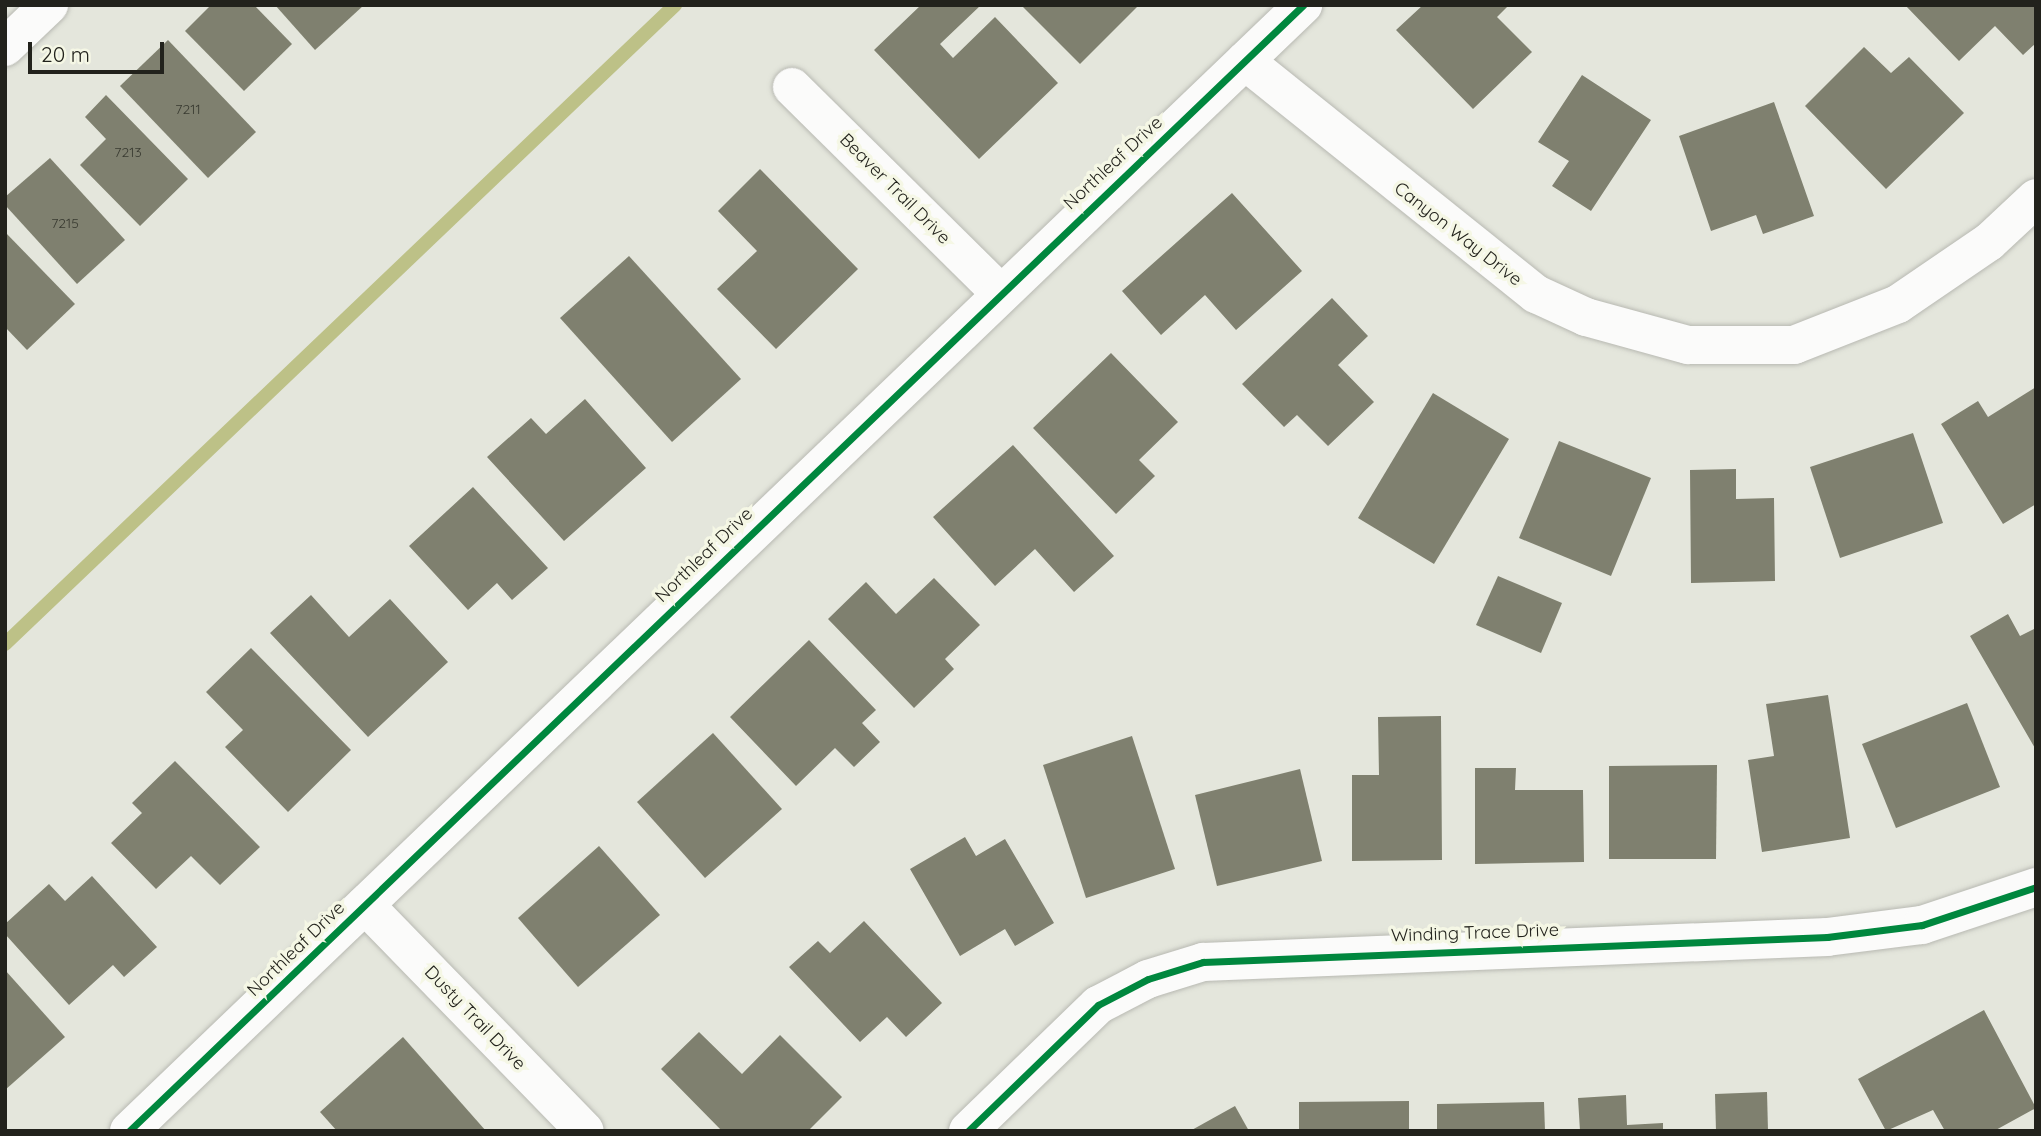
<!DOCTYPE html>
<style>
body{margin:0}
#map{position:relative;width:2041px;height:1136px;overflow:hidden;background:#e4e6dc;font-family:Quicksand,sans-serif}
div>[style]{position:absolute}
.stream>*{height:14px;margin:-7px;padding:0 7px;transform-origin:7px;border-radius:7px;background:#bdc187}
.building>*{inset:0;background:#7f806f}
.roads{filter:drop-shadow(0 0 2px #b8b9b2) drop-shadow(0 0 2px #b8b9b2)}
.street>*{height:38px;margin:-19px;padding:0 19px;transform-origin:19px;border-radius:19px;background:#fbfbfa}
.cycleway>*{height:7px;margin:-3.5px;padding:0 3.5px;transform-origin:3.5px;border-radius:3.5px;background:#00873e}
span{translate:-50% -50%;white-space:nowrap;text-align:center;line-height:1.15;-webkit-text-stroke:7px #f5f7e5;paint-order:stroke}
.number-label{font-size:14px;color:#393a31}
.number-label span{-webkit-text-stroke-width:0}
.street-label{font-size:18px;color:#22221c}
.frame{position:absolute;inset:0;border:7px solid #22221c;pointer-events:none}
.scale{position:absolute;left:28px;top:42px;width:136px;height:32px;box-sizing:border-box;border:4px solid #22221c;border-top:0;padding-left:9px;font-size:21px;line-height:24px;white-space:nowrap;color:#22221c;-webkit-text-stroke:5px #f5f7e5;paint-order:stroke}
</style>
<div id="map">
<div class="stream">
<i style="left:5px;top:644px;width:926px;rotate:-43.64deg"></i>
</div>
<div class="building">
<i style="clip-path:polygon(211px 5px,254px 5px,292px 44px,244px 91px,185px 31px)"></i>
<i style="clip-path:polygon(275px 5px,364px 5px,315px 50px)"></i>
<i style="clip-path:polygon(921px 5px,981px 5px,940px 44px,953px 58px,995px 17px,1058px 83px,979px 159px,874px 50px)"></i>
<i style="clip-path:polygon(1021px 5px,1139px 5px,1080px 64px)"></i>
<i style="clip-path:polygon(1423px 5px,1509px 5px,1497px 17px,1532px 52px,1473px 109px,1396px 30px)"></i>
<i style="clip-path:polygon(1905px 5px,2036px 5px,2036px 43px,2023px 55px,1995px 26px,1959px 61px)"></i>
<i style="clip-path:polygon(168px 40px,256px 132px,208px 178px,120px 86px)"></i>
<i style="clip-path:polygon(1864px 47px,1891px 73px,1909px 57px,1964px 113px,1886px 189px,1805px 106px)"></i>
<i style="clip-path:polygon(1582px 75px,1651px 120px,1591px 211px,1552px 186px,1569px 161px,1538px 142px)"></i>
<i style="clip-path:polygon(106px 95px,188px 179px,140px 226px,80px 165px,106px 139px,85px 117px)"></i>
<i style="clip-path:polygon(1774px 102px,1814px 216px,1763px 234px,1756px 215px,1711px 231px,1679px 136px)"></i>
<i style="clip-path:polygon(50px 158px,125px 240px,77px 284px,5px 205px,5px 197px)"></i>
<i style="clip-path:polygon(760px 169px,858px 269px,776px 349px,717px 289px,757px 251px,718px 211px)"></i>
<i style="clip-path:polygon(1232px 193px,1302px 271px,1236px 330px,1205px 295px,1161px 335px,1122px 291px)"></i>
<i style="clip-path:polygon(5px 232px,75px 304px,27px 350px,5px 327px)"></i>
<i style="clip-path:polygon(629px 256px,741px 379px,672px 442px,560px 318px)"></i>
<i style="clip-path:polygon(1332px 298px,1368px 336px,1338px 365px,1374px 402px,1328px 446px,1297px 415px,1284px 427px,1242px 384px)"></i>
<i style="clip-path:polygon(1111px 353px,1178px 422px,1139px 460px,1155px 476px,1116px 514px,1033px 428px)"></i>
<i style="clip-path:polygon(2036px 387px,2036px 504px,2003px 524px,1941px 424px,1978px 401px,1988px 417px)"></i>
<i style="clip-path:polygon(1433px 393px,1509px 439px,1434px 564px,1358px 518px)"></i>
<i style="clip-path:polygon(585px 399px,646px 468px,564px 541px,487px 457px,531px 418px,546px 434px)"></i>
<i style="clip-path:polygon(1913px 433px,1943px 523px,1840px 558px,1810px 467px)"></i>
<i style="clip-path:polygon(1559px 441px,1651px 478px,1611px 576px,1519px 538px)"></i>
<i style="clip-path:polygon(1013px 445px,1114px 556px,1074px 592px,1035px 549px,995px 586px,933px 517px)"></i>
<i style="clip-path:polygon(1736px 469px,1736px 499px,1774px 498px,1775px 581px,1691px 583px,1690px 470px)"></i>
<i style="clip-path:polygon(473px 487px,548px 568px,512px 600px,497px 583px,468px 610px,409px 546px)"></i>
<i style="clip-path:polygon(1498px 576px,1562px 603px,1541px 653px,1476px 625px)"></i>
<i style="clip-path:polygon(934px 578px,980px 625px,945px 659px,954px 669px,914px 708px,828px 619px,866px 582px,896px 614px)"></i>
<i style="clip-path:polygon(311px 595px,349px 637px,390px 599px,448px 662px,368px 737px,270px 633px)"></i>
<i style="clip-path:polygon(2008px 614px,2020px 636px,2036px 628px,2036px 750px,1970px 636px)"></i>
<i style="clip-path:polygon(809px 640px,876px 710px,862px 723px,880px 742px,854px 767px,835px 748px,796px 786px,730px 717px)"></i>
<i style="clip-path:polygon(251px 648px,351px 750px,288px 812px,225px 747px,243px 730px,206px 692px)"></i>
<i style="clip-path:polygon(1828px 695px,1850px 838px,1762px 852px,1748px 760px,1774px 756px,1766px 704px)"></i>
<i style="clip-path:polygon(1967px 703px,2000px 787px,1896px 828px,1862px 744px)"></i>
<i style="clip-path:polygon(1441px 716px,1442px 860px,1352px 861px,1352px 775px,1379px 775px,1378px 717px)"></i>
<i style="clip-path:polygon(713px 733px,782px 809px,705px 878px,637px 802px)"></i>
<i style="clip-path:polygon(1132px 736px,1175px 869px,1086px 898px,1043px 765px)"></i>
<i style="clip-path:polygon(175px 761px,260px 847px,220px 885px,191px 856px,156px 889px,111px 843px,142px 813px,132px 803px)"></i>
<i style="clip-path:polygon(1717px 765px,1716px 859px,1609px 859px,1609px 766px)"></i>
<i style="clip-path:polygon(1475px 768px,1516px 768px,1515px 790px,1583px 790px,1584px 862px,1475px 864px)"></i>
<i style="clip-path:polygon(1300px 769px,1322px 861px,1217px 886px,1195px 795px)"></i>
<i style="clip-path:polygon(965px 837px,976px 856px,1005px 839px,1054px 923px,1015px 946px,1005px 929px,960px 956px,910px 869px)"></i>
<i style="clip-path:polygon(599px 846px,660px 915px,578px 987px,518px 918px)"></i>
<i style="clip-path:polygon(92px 876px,157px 947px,124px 977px,113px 965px,69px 1005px,5px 934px,5px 924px,49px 884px,65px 901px)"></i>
<i style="clip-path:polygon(864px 921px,942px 1003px,906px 1037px,887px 1017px,860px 1042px,789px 967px,818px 941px,830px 953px)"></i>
<i style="clip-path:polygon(5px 970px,65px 1037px,5px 1090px)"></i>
<i style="clip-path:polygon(1984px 1010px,2036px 1108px,1994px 1131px,1945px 1131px,1933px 1110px,1886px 1131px,1858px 1079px)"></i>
<i style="clip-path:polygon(699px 1032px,742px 1074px,780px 1035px,842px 1097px,808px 1131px,722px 1131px,661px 1069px)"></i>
<i style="clip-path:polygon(403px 1037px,486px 1131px,337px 1131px,320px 1112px)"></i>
<i style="clip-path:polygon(1767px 1092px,1768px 1131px,1716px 1131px,1715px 1094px)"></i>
<i style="clip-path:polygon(1626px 1095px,1627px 1125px,1663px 1123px,1663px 1131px,1580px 1131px,1578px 1098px)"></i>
<i style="clip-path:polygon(1409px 1101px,1409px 1131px,1299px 1131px,1299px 1102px)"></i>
<i style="clip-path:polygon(1544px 1102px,1545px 1131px,1437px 1131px,1437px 1104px)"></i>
<i style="clip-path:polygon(1235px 1106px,1249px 1131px,1190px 1131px)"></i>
</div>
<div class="roads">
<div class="street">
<i style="left:5px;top:47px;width:61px;rotate:-43.7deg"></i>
<i style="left:1245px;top:61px;width:373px;rotate:38.7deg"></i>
<i style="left:1536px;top:294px;width:55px;rotate:24.7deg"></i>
<i style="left:1586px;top:317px;width:106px;rotate:15.4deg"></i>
<i style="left:1688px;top:345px;width:106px"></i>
<i style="left:1794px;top:345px;width:112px;rotate:-21.5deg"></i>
<i style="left:1898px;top:304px;width:110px;rotate:-34.3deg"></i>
<i style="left:1989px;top:242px;width:64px;rotate:-43.1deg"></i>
<i style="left:792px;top:87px;width:291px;rotate:44.7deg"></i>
<i style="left:365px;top:905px;width:315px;rotate:45.8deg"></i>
<i style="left:129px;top:1131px;width:1627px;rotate:-43.8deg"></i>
<i style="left:968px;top:1131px;width:181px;rotate:-44.1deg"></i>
<i style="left:1098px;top:1005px;width:56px;rotate:-27.5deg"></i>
<i style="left:1148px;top:979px;width:58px;rotate:-17.2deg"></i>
<i style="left:1203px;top:962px;width:625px;rotate:-2.29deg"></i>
<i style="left:1827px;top:937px;width:96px;rotate:-7.2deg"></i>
<i style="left:1922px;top:925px;width:120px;rotate:-18.4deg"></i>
</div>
</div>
<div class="cycleway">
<i style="left:129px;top:1131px;width:1627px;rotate:-43.8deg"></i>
<i style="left:968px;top:1131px;width:181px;rotate:-44.1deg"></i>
<i style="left:1098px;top:1005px;width:56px;rotate:-27.5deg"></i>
<i style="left:1148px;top:979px;width:58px;rotate:-17.2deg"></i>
<i style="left:1203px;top:962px;width:625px;rotate:-2.29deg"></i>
<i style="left:1827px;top:937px;width:96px;rotate:-7.2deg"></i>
<i style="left:1922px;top:925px;width:120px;rotate:-18.4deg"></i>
</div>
<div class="number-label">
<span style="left:188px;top:109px">7211</span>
<span style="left:128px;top:152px">7213</span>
<span style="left:65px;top:223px">7215</span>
</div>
<div class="street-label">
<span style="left:1113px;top:163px;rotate:-43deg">Northleaf Drive</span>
<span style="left:895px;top:189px;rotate:45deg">Beaver Trail Drive</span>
<span style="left:1458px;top:234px;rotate:38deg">Canyon Way Drive</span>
<span style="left:704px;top:555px;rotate:-44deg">Northleaf Drive</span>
<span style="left:1475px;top:933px;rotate:-2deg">Winding Trace Drive</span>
<span style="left:296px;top:949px;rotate:-44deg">Northleaf Drive</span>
<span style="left:475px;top:1018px;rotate:46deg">Dusty Trail Drive</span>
</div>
<div class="frame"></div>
<div class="scale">20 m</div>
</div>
